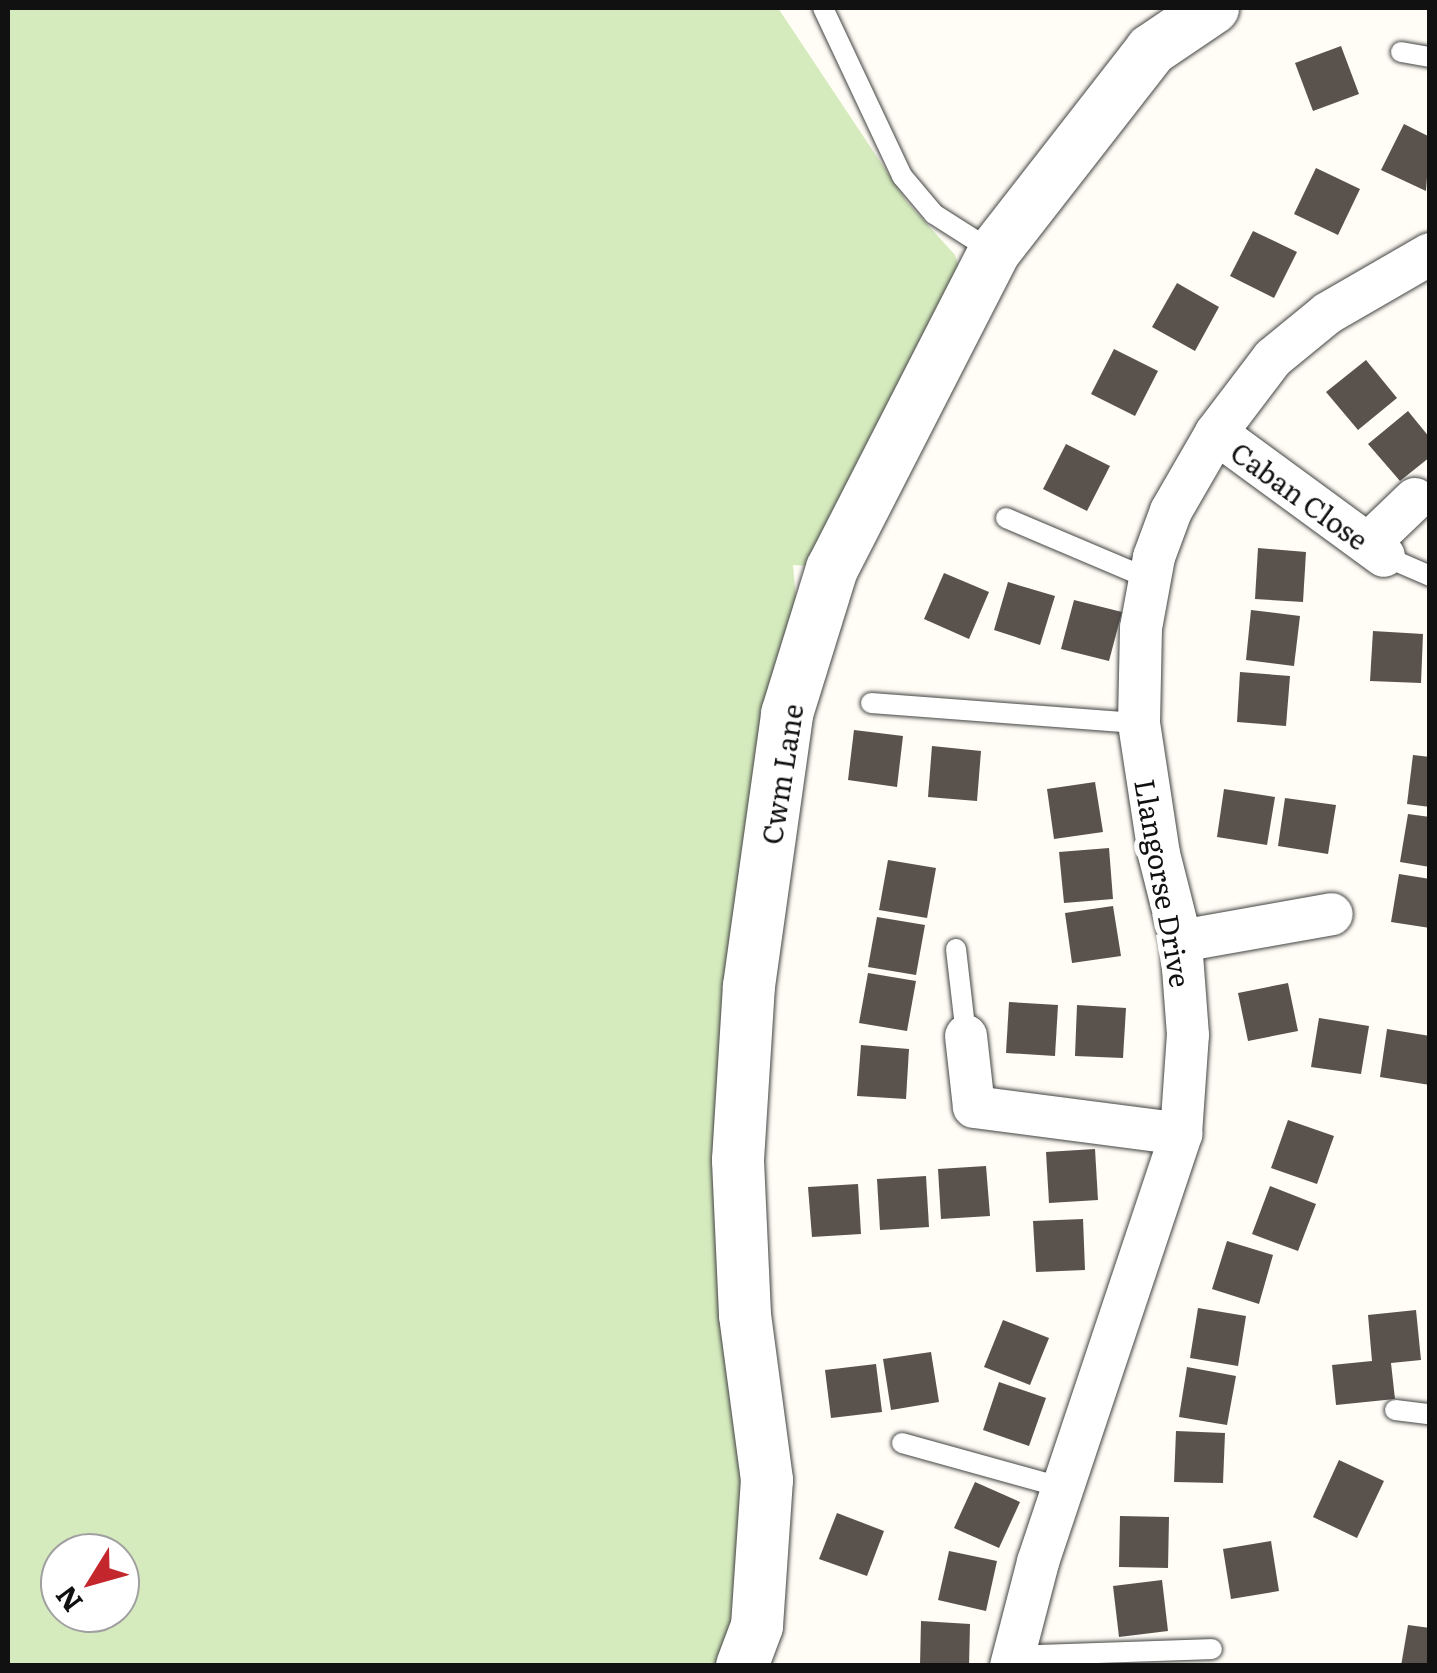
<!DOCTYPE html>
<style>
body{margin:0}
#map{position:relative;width:1437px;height:1673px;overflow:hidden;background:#fffdf5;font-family:Literata,serif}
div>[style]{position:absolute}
.green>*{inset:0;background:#d5ebbd}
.building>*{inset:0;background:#5a524d}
.roads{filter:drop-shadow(0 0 2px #444) drop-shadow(0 0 2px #444)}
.service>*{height:20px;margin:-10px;padding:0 10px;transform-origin:10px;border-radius:10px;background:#fff}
.minor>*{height:42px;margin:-21px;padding:0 21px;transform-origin:21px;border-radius:21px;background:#fff}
.tertiary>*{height:52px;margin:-26px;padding:0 26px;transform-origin:26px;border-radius:26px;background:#fff}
span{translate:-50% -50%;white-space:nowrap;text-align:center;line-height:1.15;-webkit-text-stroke:10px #fff;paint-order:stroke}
.street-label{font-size:28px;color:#111}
.frame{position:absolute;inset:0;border:10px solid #111;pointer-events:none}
.north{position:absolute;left:40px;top:1533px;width:100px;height:100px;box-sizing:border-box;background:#fff;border:2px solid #a0a0a0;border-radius:50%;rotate:233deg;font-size:28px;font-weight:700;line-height:40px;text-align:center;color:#111}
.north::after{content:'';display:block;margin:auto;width:35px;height:45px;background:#c4262e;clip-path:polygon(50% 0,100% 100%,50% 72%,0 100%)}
</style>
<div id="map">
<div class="green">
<i style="clip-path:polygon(evenodd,8px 8px,778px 8px,907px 202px,955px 255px,963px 279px,809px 566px,793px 565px,798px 622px,772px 736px,749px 1502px,726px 1665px,8px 1666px,8px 8px,60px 1553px,120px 1553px,120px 1613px,60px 1613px,60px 1553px)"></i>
</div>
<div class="building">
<i style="clip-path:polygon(1341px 46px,1359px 94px,1313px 111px,1295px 63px)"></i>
<i style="clip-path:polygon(1404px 124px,1430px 137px,1426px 191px,1381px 170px)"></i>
<i style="clip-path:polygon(1316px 168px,1360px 189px,1338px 235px,1294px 214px)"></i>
<i style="clip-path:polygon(1253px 231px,1297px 252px,1274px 298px,1230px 276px)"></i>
<i style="clip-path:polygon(1177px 283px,1219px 307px,1195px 351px,1152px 327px)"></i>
<i style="clip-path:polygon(1114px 349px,1158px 371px,1135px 416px,1091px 394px)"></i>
<i style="clip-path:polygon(1366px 360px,1397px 398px,1358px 430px,1326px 392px)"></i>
<i style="clip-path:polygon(1408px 411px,1430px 438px,1430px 457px,1400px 481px,1368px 444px)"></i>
<i style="clip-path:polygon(1066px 444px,1110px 466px,1087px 511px,1043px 489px)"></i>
<i style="clip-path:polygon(1258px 548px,1306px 552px,1303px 602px,1255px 599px)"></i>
<i style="clip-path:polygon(944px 573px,989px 592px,969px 639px,924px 619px)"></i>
<i style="clip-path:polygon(1008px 582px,1055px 596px,1040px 645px,994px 630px)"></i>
<i style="clip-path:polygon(1074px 600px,1122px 612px,1109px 661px,1061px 649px)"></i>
<i style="clip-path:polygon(1251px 610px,1300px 616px,1294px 666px,1246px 660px)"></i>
<i style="clip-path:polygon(1373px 631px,1423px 634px,1421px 683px,1370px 681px)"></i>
<i style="clip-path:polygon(1240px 672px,1290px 676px,1286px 726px,1237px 722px)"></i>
<i style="clip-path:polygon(854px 730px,903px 736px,897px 787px,848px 780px)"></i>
<i style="clip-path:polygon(932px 746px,981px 751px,977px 801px,928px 797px)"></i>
<i style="clip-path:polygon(1413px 755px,1430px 757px,1430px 807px,1407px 804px)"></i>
<i style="clip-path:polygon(1095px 782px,1103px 832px,1054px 839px,1047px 789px)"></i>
<i style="clip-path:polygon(1224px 789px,1275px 797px,1267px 845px,1217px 837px)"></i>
<i style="clip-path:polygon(1285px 798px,1336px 805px,1328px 854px,1278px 846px)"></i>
<i style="clip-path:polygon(1408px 814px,1430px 817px,1430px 867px,1400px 862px)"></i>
<i style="clip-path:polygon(1109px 848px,1113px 899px,1064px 903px,1059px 852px)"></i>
<i style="clip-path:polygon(888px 860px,936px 868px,927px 918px,879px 910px)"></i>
<i style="clip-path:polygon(1399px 874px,1430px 879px,1430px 928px,1391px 922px)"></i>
<i style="clip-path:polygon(1113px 906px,1121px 956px,1072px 963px,1065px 913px)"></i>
<i style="clip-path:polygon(877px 917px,925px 925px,916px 975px,868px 967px)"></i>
<i style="clip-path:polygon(868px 973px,916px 981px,907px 1031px,859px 1023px)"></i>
<i style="clip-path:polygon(1288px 983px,1298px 1031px,1248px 1041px,1238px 993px)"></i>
<i style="clip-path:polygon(1009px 1002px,1058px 1005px,1055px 1056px,1006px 1053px)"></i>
<i style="clip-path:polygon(1077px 1005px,1126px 1008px,1123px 1058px,1075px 1056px)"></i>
<i style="clip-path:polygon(1319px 1018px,1369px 1026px,1361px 1074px,1311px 1067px)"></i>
<i style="clip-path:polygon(1387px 1029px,1430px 1036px,1430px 1085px,1380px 1077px)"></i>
<i style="clip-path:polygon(861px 1045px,909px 1049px,906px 1099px,857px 1096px)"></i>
<i style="clip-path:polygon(1288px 1120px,1334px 1136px,1317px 1184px,1271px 1168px)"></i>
<i style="clip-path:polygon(1095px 1149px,1098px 1200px,1049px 1203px,1046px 1152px)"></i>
<i style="clip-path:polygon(986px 1166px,990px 1216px,941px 1219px,938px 1169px)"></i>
<i style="clip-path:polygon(926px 1176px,929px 1227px,880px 1230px,877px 1179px)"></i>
<i style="clip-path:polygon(858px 1184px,861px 1234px,812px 1237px,808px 1187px)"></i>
<i style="clip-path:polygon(1270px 1186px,1316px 1204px,1298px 1251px,1252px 1234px)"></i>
<i style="clip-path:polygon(1083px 1219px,1085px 1270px,1036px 1272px,1033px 1221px)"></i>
<i style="clip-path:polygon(1227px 1241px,1273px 1255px,1259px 1304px,1212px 1289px)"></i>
<i style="clip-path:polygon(1198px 1308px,1246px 1316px,1238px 1366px,1190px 1358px)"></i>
<i style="clip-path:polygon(1416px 1310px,1421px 1360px,1391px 1363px,1395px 1399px,1336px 1405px,1332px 1365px,1372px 1361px,1368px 1315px)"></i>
<i style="clip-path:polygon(1003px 1320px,1049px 1338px,1030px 1385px,984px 1367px)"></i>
<i style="clip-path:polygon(931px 1352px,939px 1402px,891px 1410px,883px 1359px)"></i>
<i style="clip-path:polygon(876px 1364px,882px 1412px,831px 1418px,825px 1370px)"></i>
<i style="clip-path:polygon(1187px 1367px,1236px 1376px,1227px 1425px,1179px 1417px)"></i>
<i style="clip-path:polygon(999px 1382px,1046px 1398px,1029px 1446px,983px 1430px)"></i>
<i style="clip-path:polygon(1176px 1431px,1225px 1433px,1223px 1483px,1174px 1482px)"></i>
<i style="clip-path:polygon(1339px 1460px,1384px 1481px,1357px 1538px,1313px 1517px)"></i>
<i style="clip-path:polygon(975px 1482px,1020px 1502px,999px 1548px,954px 1528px)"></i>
<i style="clip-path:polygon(837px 1513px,884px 1531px,867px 1576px,819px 1559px)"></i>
<i style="clip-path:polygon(1120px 1516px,1169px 1517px,1168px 1568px,1119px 1567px)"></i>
<i style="clip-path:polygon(1271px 1541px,1279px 1591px,1231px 1599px,1223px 1549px)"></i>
<i style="clip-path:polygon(949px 1551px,997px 1561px,986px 1611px,938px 1600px)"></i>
<i style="clip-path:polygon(1162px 1580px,1168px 1631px,1119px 1637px,1113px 1586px)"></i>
<i style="clip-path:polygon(921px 1621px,970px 1624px,969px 1666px,920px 1666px)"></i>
<i style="clip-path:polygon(1408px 1625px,1430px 1628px,1430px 1666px,1401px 1666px)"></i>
</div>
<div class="roads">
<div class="service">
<i style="left:823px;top:8px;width:186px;rotate:64.8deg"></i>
<i style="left:902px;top:176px;width:50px;rotate:49.9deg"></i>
<i style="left:934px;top:214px;width:69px;rotate:32.5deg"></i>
<i style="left:1401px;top:52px;width:29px;rotate:10deg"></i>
<i style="left:1006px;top:518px;width:156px;rotate:23deg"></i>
<i style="left:1384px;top:556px;width:50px;rotate:23.5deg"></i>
<i style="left:871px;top:703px;width:269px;rotate:4.3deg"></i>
<i style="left:956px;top:949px;width:88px;rotate:83.4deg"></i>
<i style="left:1395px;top:1410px;width:35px;rotate:7deg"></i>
<i style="left:902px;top:1443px;width:168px;rotate:15.5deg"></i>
<i style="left:1012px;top:1656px;width:200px;rotate:-2deg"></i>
</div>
<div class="minor">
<i style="left:1216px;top:433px;width:208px;rotate:36.2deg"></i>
<i style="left:1368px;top:544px;width:65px;rotate:-43.8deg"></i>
<i style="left:1181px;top:941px;width:153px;rotate:-10.1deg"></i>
<i style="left:966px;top:1036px;width:71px;rotate:83.6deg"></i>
<i style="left:974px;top:1107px;width:209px;rotate:7.4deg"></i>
<i style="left:1011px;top:1666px;width:107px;rotate:-75.4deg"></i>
<i style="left:1038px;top:1562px;width:451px;rotate:-71.5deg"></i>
<i style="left:1181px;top:1134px;width:99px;rotate:-86deg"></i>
<i style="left:1188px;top:1035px;width:94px;rotate:-94.3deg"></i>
<i style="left:1181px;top:941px;width:90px;rotate:-104.2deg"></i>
<i style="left:1159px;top:854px;width:133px;rotate:-98.7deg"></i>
<i style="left:1139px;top:723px;width:95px;rotate:-88.8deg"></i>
<i style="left:1141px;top:628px;width:72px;rotate:-79.6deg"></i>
<i style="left:1154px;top:557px;width:49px;rotate:-69.7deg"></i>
<i style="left:1171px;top:511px;width:90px;rotate:-60deg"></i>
<i style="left:1216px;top:433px;width:94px;rotate:-52.8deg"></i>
<i style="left:1273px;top:358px;width:71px;rotate:-39.3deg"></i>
<i style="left:1328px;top:313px;width:118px;rotate:-30deg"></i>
</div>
<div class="tertiary">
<i style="left:742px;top:1666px;width:43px;rotate:-69.4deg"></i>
<i style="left:757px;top:1626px;width:146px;rotate:-86.1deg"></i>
<i style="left:767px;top:1480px;width:166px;rotate:-97.6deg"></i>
<i style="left:745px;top:1315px;width:155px;rotate:-92.6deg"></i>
<i style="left:738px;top:1160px;width:174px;rotate:-86.4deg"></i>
<i style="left:749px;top:986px;width:275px;rotate:-82deg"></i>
<i style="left:787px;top:714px;width:152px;rotate:-72.8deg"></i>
<i style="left:832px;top:569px;width:356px;rotate:-62.9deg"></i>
<i style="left:994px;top:252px;width:256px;rotate:-52.1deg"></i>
<i style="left:1151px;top:50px;width:75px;rotate:-34.1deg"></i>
</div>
</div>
<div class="street-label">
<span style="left:1300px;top:495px;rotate:36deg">Caban Close</span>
<span style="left:781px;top:774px;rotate:-81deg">Cwm Lane</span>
<span style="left:1164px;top:883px;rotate:80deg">Llangorse Drive</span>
</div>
<div class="frame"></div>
<div class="north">N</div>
</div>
